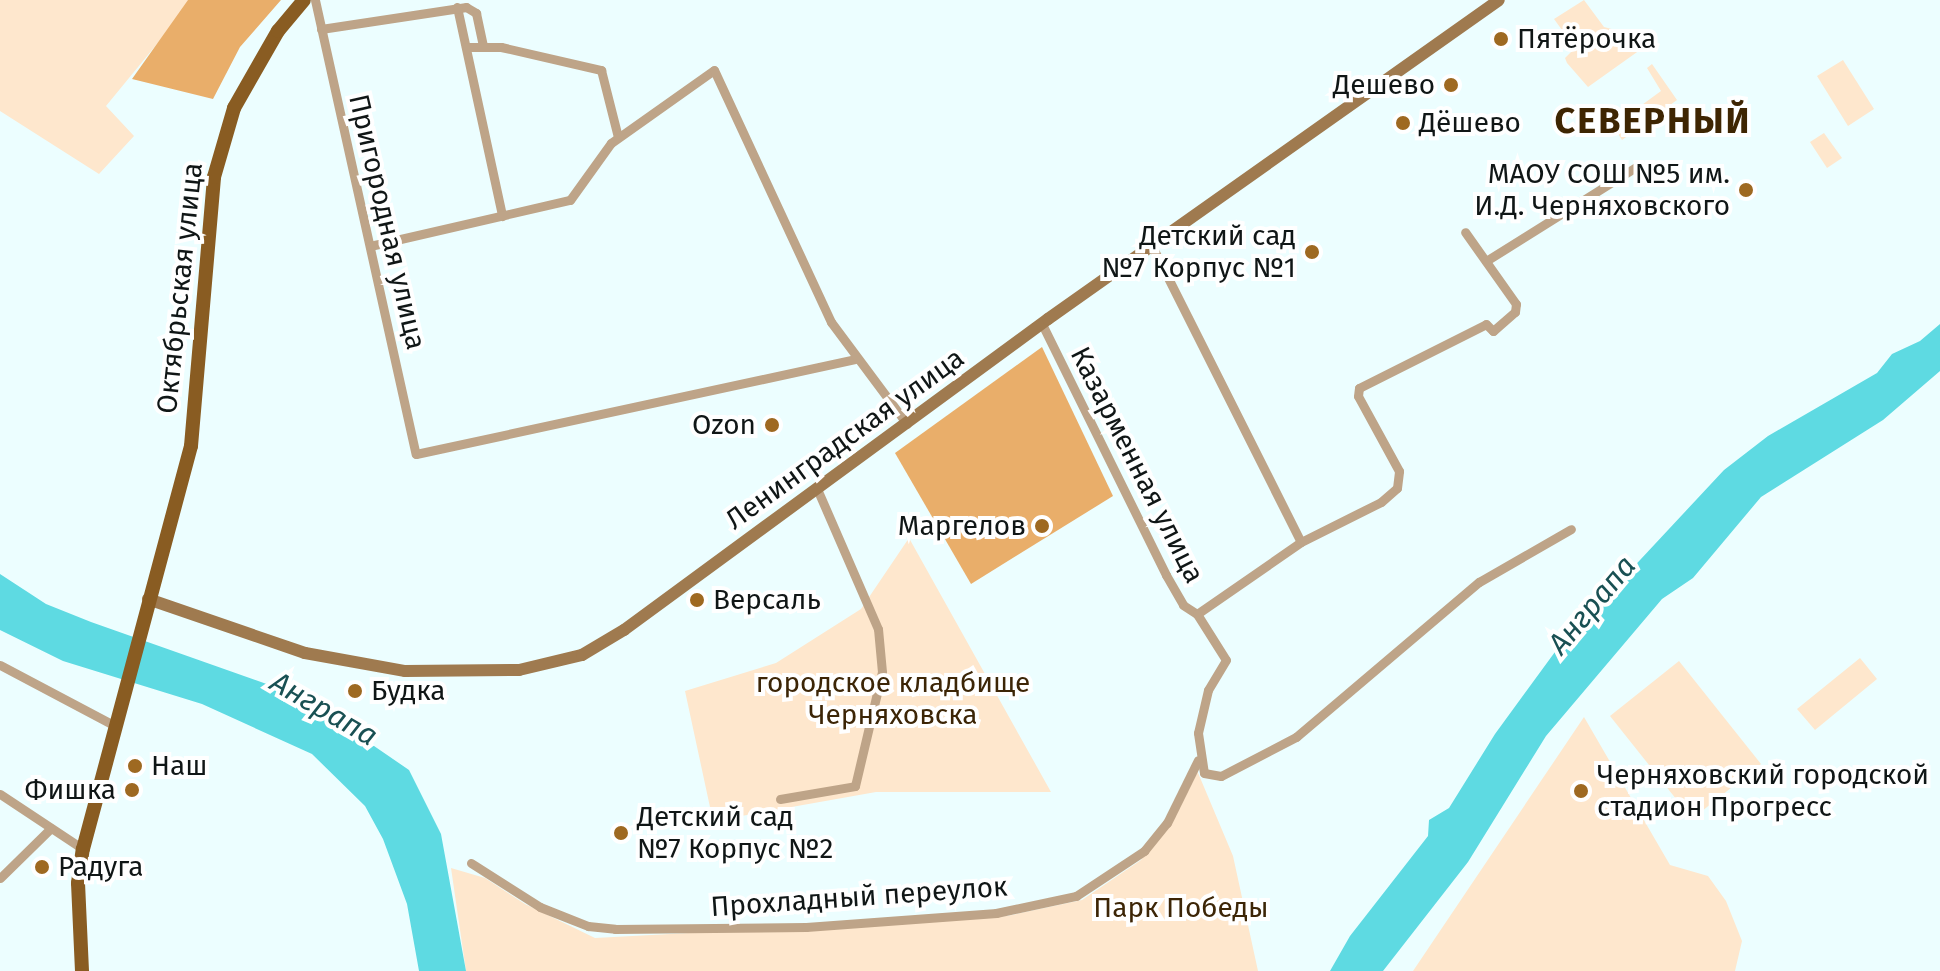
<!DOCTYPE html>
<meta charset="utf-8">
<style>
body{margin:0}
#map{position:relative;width:1940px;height:971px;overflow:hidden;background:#ecfeff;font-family:"Fira Sans",sans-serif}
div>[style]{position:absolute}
.green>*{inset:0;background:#fee7cd}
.forest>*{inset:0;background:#e9ae6a}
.water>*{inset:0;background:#5edae2}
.street>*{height:9px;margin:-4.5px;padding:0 4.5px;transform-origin:4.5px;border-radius:4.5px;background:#bea488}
.secondary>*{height:12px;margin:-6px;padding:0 6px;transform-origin:6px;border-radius:6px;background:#9f7a4f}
.primary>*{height:14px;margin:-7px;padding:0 7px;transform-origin:7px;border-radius:7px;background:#895c22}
.dots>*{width:22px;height:22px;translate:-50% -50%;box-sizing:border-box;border:4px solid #fff;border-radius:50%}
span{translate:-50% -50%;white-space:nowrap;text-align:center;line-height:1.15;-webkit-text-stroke:8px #fff;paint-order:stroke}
.poi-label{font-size:28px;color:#101616}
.left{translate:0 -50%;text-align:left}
.right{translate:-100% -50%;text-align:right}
.street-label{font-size:28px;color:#101616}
.park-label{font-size:28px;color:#3c2506}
.water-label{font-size:30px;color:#195053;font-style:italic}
.district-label{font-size:36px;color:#3e2502;font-weight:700;letter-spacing:2px}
</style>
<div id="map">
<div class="green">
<i style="clip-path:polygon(0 0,193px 0,106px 106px,134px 136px,99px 174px,0 111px)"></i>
<i style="clip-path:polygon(1584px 0,1604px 27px,1654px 40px,1588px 87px,1567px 63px,1565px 58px,1575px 48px,1554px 19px)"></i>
<i style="clip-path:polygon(1843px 60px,1874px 109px,1848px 126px,1817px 76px)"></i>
<i style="clip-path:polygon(1652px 64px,1677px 100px,1622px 140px,1613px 126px,1661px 91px,1647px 68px)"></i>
<i style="clip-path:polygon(1824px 133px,1842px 158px,1827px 168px,1810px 142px)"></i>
<i style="clip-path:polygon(909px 538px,1051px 792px,876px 792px,713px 821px,685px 691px,776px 663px,861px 609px)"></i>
<i style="clip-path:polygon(1860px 658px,1877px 679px,1815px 730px,1797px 709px)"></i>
<i style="clip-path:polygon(1679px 661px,1761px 764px,1692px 819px,1610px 716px)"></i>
<i style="clip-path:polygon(1584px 717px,1670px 865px,1708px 876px,1726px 901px,1742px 941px,1735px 971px,1413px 971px)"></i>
<i style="clip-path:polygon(1196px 768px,1233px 856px,1258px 971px,466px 971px,451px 868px,485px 878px,525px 904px,595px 938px,1007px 916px,1082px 900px,1141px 860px,1171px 821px)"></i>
</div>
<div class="forest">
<i style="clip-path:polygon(188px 0,281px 0,240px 47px,213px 99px,132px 79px)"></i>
<i style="clip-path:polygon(1042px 347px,1113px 496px,971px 584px,895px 453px)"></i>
</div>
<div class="water">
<i style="clip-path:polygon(1940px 324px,1940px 371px,1883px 420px,1761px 497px,1693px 578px,1662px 599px,1546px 736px,1468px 862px,1383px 971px,1330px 971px,1350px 936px,1428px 836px,1429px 820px,1449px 808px,1495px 734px,1582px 615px,1599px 604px,1724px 470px,1768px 436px,1877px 373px,1892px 354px,1920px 341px)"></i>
<i style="clip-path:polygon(0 574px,46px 604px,91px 622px,275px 687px,342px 724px,409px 770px,441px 834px,466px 971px,419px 971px,407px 904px,383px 839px,365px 806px,312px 754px,202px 704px,63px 661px,0 630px)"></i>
</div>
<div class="street">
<i style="left:315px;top:0;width:465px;rotate:77.5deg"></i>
<i style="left:416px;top:454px;width:449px;rotate:-12.2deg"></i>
<i style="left:457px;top:7px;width:214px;rotate:77.8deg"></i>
<i style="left:321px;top:29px;width:147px;rotate:-8.6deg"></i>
<i style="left:466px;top:7px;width:12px;rotate:31deg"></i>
<i style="left:476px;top:13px;width:33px;rotate:78deg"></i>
<i style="left:466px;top:47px;width:35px"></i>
<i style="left:501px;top:47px;width:103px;rotate:13deg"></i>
<i style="left:601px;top:70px;width:69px;rotate:75.8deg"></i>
<i style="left:370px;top:246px;width:205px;rotate:-13deg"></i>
<i style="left:570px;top:200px;width:70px;rotate:-54.3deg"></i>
<i style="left:611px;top:143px;width:126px;rotate:-35.3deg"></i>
<i style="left:714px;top:70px;width:278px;rotate:65.1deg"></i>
<i style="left:831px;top:322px;width:127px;rotate:53.3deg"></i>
<i style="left:1152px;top:246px;width:331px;rotate:63.3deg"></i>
<i style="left:1486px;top:261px;width:177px;rotate:-32.1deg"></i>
<i style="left:1042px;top:324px;width:280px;rotate:63.7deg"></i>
<i style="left:1166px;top:575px;width:34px;rotate:60deg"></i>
<i style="left:1183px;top:605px;width:17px;rotate:33deg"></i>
<i style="left:1197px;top:614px;width:126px;rotate:-34.7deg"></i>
<i style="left:1301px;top:542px;width:89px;rotate:-26.6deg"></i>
<i style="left:1381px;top:502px;width:21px;rotate:-41deg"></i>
<i style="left:1397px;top:488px;width:17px;rotate:-83deg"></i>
<i style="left:1399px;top:471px;width:85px;rotate:-118.7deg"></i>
<i style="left:1358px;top:396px;width:8px;rotate:-83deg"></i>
<i style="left:1359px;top:388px;width:142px;rotate:-26.7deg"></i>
<i style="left:1486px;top:324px;width:10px;rotate:45deg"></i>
<i style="left:1493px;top:331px;width:29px;rotate:-41deg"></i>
<i style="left:1515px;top:312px;width:8px;rotate:-83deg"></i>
<i style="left:1516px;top:304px;width:88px;rotate:-125.3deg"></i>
<i style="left:1197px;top:614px;width:54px;rotate:57.8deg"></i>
<i style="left:1226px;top:660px;width:35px;rotate:121deg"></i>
<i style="left:1208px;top:690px;width:44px;rotate:103.1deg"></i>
<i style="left:1198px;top:733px;width:40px;rotate:81.5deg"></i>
<i style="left:1204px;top:773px;width:17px;rotate:10deg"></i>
<i style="left:1221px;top:776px;width:85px;rotate:-27.5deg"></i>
<i style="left:1296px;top:737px;width:240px;rotate:-40.3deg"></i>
<i style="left:1479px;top:582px;width:106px;rotate:-29.9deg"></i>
<i style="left:0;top:665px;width:130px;rotate:27.9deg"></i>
<i style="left:0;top:794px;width:100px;rotate:33.5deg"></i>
<i style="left:780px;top:799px;width:76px;rotate:-9.8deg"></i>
<i style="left:855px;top:786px;width:117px;rotate:-76.7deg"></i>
<i style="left:882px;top:672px;width:43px;rotate:-95.3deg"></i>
<i style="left:878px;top:629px;width:153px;rotate:-113.5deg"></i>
<i style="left:471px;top:863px;width:82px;rotate:32.5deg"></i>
<i style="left:540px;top:907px;width:52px;rotate:21.6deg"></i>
<i style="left:588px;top:926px;width:27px;rotate:6deg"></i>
<i style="left:615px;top:929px;width:191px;rotate:-0.6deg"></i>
<i style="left:806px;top:927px;width:191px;rotate:-4.2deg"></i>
<i style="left:996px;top:913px;width:82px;rotate:-12deg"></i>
<i style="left:1076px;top:896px;width:82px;rotate:-33.5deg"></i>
<i style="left:1144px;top:851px;width:36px;rotate:-51deg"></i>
<i style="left:1167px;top:823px;width:70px;rotate:-63.8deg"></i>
<i style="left:0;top:878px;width:71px;rotate:-44.4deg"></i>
</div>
<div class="secondary">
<i style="left:148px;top:599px;width:166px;rotate:19deg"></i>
<i style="left:305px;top:653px;width:102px;rotate:10.2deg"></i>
<i style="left:405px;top:671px;width:114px;rotate:-0.5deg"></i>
<i style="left:519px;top:670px;width:65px;rotate:-13.4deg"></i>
<i style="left:582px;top:655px;width:49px;rotate:-30.8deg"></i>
<i style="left:624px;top:630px;width:526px;rotate:-36.26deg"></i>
<i style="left:1048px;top:319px;width:552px;rotate:-35.27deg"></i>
</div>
<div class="primary">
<i style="left:82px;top:971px;width:88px;rotate:-92.6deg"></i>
<i style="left:78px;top:883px;width:34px;rotate:-82deg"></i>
<i style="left:83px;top:849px;width:417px;rotate:-75deg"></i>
<i style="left:191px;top:446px;width:270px;rotate:-85.1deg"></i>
<i style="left:214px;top:177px;width:72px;rotate:-73.8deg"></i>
<i style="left:234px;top:108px;width:89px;rotate:-60.3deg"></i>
<i style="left:278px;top:31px;width:40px;rotate:-50deg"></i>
</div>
<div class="dots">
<i style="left:1501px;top:39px;background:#9e6921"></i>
<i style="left:1451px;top:85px;background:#9e6921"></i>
<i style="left:1403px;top:123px;background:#9e6921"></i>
<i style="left:1746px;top:190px;background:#9e6921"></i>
<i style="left:1312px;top:252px;background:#9e6921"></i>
<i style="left:772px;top:425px;background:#9e6921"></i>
<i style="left:1042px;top:526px;background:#9e6921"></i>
<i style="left:697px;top:600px;background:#9e6921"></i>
<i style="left:355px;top:691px;background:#9e6921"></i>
<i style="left:135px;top:766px;background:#9e6921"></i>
<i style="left:132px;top:790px;background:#9e6921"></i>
<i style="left:1581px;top:791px;background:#9e6921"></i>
<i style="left:621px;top:833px;background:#9e6921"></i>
<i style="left:42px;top:867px;background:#9e6921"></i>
</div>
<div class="poi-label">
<span class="left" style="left:1517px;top:39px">Пятёрочка</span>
<span class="right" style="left:1435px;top:85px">Дешево</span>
<span class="left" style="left:1419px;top:123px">Дёшево</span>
<span class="right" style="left:1730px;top:190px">МАОУ СОШ №5 им.<br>И.Д. Черняховского</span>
<span class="right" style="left:1296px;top:252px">Детский сад<br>№7 Корпус №1</span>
<span class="right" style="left:756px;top:425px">Ozon</span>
<span class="right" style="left:1026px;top:526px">Маргелов</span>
<span class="left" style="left:713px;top:600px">Версаль</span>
<span class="left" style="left:371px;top:691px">Будка</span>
<span class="left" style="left:151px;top:766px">Наш</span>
<span class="left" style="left:1597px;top:791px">Черняховский городской<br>стадион Прогресс</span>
<span class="right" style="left:116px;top:790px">Фишка</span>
<span class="left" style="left:637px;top:833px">Детский сад<br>№7 Корпус №2</span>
<span class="left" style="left:58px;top:867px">Радуга</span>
</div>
<div class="street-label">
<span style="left:387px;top:222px;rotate:77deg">Пригородная улица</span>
<span style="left:180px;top:288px;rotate:-84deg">Октябрьская улица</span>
<span style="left:845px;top:439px;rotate:-36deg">Ленинградская улица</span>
<span style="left:1137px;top:465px;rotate:63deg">Казарменная улица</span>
<span style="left:859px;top:897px;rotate:-4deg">Прохладный переулок</span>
</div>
<div class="park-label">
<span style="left:893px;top:699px">городское кладбище<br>Черняховска</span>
<span style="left:1181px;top:908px">Парк Победы</span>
</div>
<div class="water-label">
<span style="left:1592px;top:605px;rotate:-50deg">Анграпа</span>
<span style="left:324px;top:709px;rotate:30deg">Анграпа</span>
</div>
<div class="district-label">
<span style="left:1653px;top:122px">СЕВЕРНЫЙ</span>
</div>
</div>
